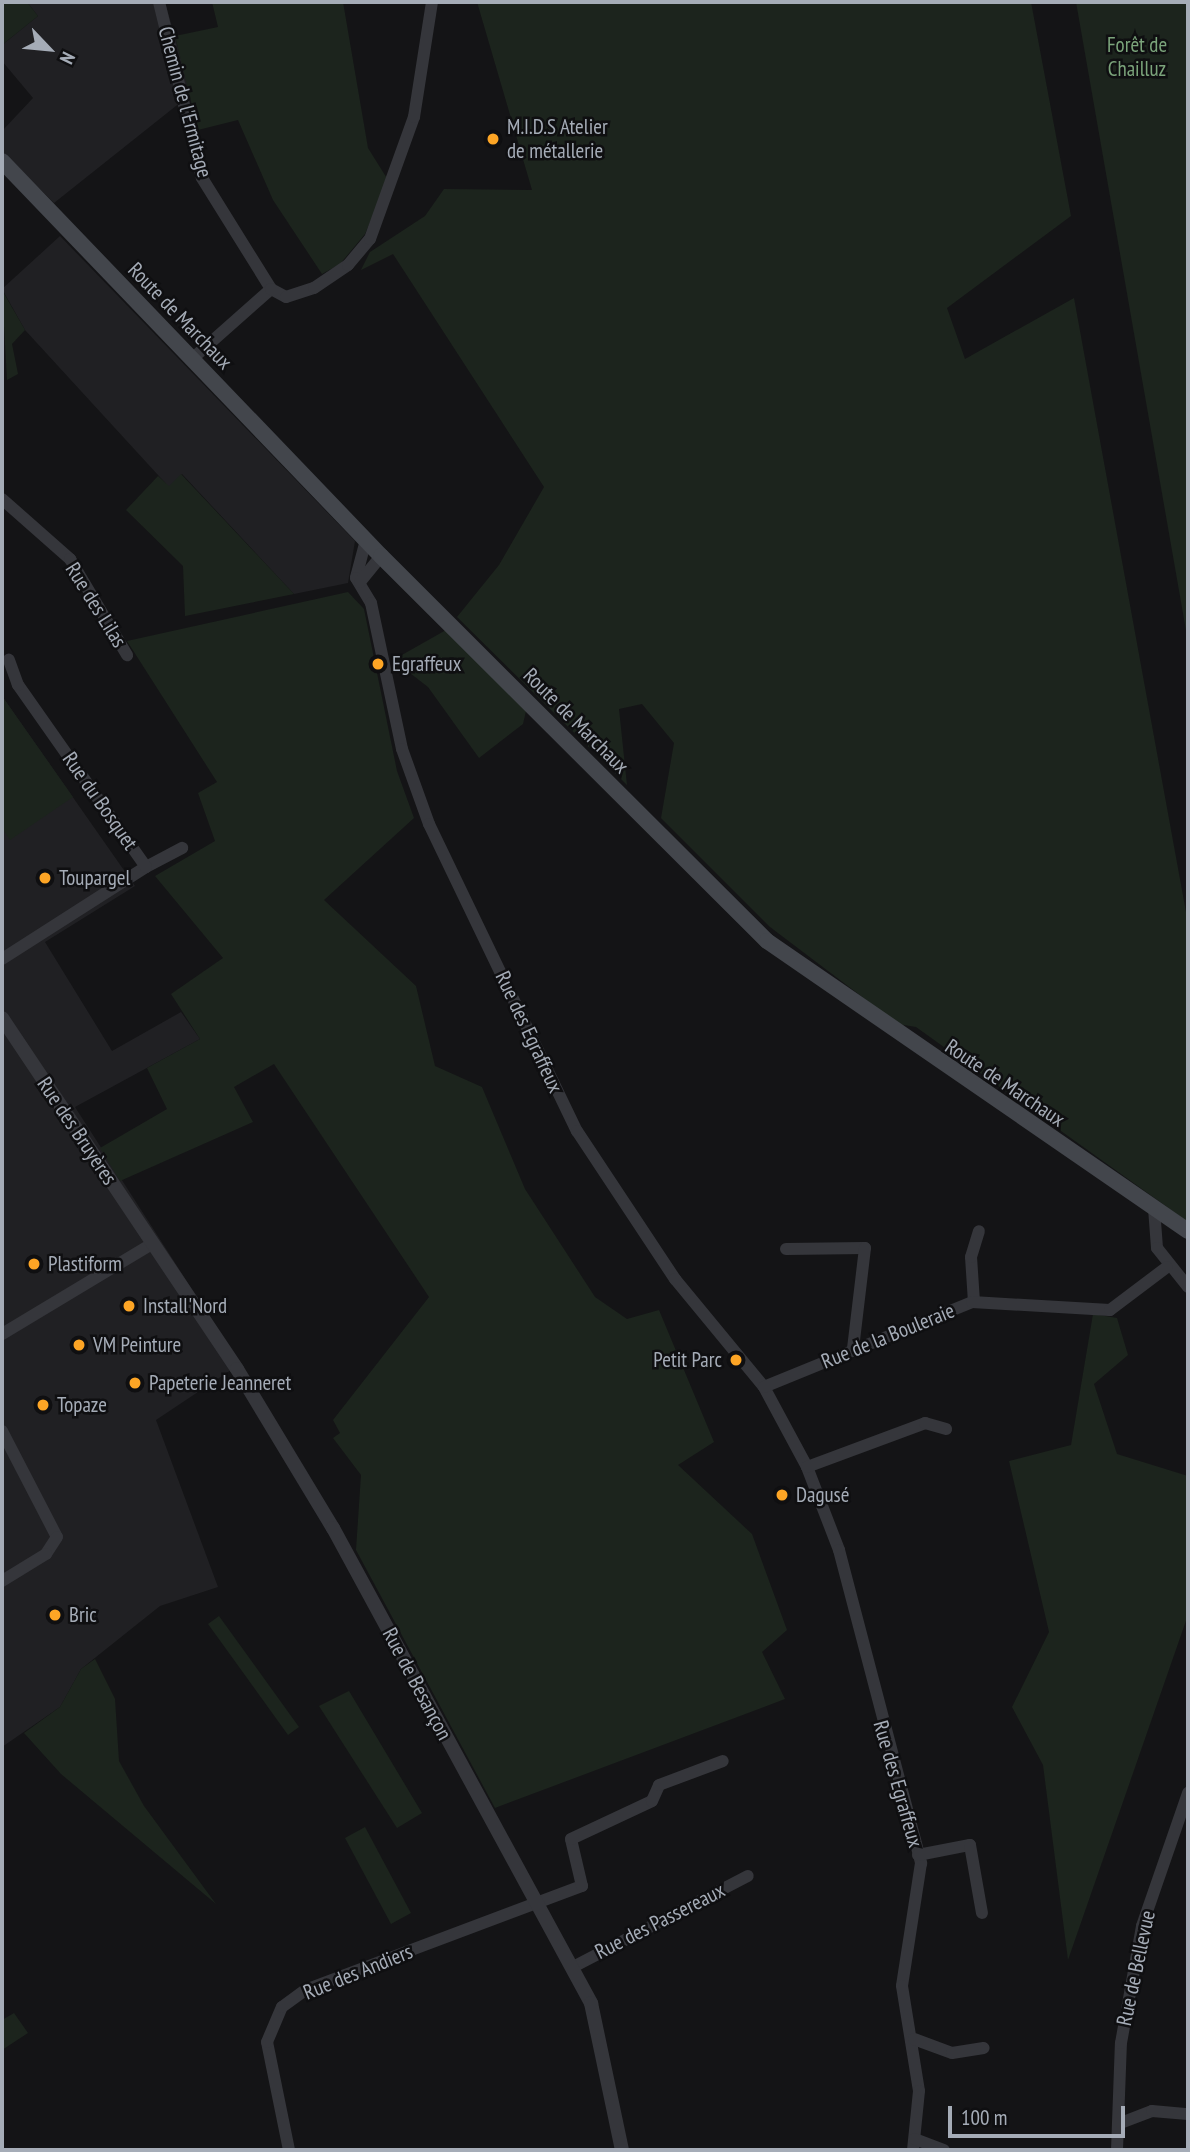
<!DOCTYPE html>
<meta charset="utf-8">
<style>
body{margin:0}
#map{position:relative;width:1190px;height:2152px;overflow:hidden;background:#141416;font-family:"PT Sans Narrow",sans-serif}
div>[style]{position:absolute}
.built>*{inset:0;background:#202023}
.green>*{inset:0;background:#1c241d}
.minor>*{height:12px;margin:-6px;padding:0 6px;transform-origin:6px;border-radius:6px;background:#35363b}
.tertiary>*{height:14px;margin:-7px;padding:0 7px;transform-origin:7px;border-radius:7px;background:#35363b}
.secondary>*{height:16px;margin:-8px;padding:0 8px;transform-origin:8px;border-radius:8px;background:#43464c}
.dots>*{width:19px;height:19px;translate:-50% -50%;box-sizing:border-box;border:4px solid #0f0f11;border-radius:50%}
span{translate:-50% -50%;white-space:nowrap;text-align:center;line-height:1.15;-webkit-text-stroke:5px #0f0f11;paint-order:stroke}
.park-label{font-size:21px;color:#7ba47b}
.street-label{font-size:21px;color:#a5acb7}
.poi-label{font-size:21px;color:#a5acb7}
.left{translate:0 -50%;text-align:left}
.right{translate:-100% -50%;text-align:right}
.frame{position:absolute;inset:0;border:4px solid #a5acb7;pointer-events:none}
.north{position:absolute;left:14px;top:14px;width:70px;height:70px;-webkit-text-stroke:5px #0f0f11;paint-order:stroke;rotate:116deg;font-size:19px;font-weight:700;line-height:28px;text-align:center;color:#a5acb7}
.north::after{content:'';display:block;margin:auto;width:24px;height:32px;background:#a5acb7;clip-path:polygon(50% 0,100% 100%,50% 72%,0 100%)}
.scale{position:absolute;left:948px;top:2106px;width:177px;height:32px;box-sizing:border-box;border:4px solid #a5acb7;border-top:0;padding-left:9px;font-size:21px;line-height:24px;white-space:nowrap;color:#a5acb7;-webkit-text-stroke:5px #0f0f11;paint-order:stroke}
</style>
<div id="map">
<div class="built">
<i style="clip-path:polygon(27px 2px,165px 2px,191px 94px,54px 203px,2px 151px,2px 131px,33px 98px,2px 61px,2px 45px,38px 16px)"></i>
<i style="clip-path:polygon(60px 236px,355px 541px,348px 583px,294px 594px,182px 474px,169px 487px,25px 330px,2px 289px)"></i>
<i style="clip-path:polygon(2px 696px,135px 886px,45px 942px,112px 1051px,181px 1012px,200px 1039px,75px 1107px,240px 1364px,156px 1420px,218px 1587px,160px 1606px,81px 1669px,60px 1707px,2px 1747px)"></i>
</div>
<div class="green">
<i style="clip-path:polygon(2px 2px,27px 2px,38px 16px,2px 45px)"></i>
<i style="clip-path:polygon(212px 2px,343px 2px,368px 148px,388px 180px,365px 234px,340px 264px,322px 274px,273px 200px,238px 120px,198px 130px,175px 36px,218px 27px)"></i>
<i style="clip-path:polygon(477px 2px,1031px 2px,1071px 216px,947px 308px,965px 359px,1074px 298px,1188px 923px,1188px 1222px,916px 1027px,898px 1024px,770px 927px,661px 818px,674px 743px,642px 704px,619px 709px,627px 785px,457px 617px,499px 565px,544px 487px,393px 254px,361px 270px,370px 252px,425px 216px,444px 189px,532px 190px)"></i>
<i style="clip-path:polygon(1076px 2px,1188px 2px,1188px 642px)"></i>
<i style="clip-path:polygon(2px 290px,25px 330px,12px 344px,18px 374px,7px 380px)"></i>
<i style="clip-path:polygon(181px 474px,294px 594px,185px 616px,183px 566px,126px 510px,158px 476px,169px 486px)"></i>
<i style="clip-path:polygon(348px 592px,364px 609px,397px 771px,414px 818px,324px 900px,416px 986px,435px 1066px,482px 1087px,525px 1189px,595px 1297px,627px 1319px,659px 1310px,714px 1442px,678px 1465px,752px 1534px,787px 1630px,762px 1652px,785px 1699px,495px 1808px,356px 1550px,361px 1475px,333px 1438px,340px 1433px,333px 1420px,429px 1297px,274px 1064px,234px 1087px,253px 1122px,120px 1181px,100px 1148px,167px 1109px,147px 1068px,200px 1039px,171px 994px,223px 958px,155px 876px,215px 841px,198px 793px,217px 782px,127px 641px)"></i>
<i style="clip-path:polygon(446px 630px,526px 711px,523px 724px,479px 758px,428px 687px,393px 660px)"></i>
<i style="clip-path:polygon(2px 696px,73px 797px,10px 840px,2px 828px)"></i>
<i style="clip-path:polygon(1093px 1314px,1117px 1318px,1128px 1355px,1094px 1384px,1117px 1454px,1188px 1476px,1188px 1615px,1068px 1960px,1043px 1765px,1012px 1707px,1049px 1632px,1009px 1461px,1071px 1445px)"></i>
<i style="clip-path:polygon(219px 1616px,299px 1727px,288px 1735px,208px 1624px)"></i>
<i style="clip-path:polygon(95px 1659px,115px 1699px,119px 1761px,144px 1806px,216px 1904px,61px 1774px,24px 1733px,60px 1707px,81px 1669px)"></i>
<i style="clip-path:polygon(349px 1691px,422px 1813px,397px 1828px,319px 1706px)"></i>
<i style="clip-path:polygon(365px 1827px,411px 1913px,391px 1924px,345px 1838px)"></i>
<i style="clip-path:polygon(14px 2013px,28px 2033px,2px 2050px,2px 2020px)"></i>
</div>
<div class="minor">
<i style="left:159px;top:2px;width:181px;rotate:76.3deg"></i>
<i style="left:202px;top:178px;width:131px;rotate:58.1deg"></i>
<i style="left:271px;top:289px;width:104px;rotate:138.5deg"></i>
<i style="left:271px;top:289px;width:17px;rotate:28deg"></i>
<i style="left:286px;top:297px;width:29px;rotate:-18deg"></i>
<i style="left:314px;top:288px;width:41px;rotate:-34.1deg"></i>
<i style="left:348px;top:265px;width:34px;rotate:-50deg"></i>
<i style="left:370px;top:239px;width:130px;rotate:-70.2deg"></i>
<i style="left:414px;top:117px;width:116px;rotate:-81.1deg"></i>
<i style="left:2px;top:499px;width:91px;rotate:41.4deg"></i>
<i style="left:70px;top:559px;width:112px;rotate:59.3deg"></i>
<i style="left:366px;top:540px;width:39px;rotate:105deg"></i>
<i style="left:356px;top:578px;width:29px;rotate:59deg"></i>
<i style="left:371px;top:603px;width:149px;rotate:78deg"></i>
<i style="left:402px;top:749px;width:80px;rotate:70.2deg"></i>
<i style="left:429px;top:824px;width:341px;rotate:64.3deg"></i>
<i style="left:577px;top:1131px;width:178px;rotate:56.5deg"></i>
<i style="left:675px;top:1279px;width:140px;rotate:50.5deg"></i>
<i style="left:764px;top:1387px;width:91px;rotate:61.7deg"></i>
<i style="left:807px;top:1467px;width:89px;rotate:68.9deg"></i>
<i style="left:839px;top:1550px;width:324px;rotate:75.3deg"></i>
<i style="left:921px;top:1863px;width:124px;rotate:98.8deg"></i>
<i style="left:902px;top:1986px;width:106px;rotate:80.8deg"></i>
<i style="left:919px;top:2091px;width:59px;rotate:95.8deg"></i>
<i style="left:360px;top:582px;width:33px;rotate:-51deg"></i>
<i style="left:146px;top:867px;width:41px;rotate:-27.8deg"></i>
<i style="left:2px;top:959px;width:171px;rotate:-32.6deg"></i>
<i style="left:146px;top:867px;width:223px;rotate:-125.1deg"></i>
<i style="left:18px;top:685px;width:27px;rotate:-110deg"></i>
<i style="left:1154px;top:1208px;width:40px;rotate:85.7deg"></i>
<i style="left:1157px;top:1248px;width:50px;rotate:51.5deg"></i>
<i style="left:786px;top:1249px;width:79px;rotate:-0.7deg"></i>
<i style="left:865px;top:1248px;width:102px;rotate:96.8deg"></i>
<i style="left:974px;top:1302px;width:45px;rotate:-93.8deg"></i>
<i style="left:971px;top:1257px;width:27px;rotate:-73deg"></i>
<i style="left:2px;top:1334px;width:175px;rotate:-31deg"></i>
<i style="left:764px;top:1387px;width:225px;rotate:-22.2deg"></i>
<i style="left:972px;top:1302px;width:138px;rotate:3.3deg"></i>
<i style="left:1110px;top:1310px;width:71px;rotate:-37deg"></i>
<i style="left:2px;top:1431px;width:119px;rotate:62.6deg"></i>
<i style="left:57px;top:1537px;width:20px;rotate:123deg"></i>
<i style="left:46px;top:1554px;width:52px;rotate:148.5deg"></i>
<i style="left:807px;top:1467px;width:126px;rotate:-20.4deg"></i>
<i style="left:925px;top:1423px;width:22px;rotate:16deg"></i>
<i style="left:918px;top:1855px;width:53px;rotate:-10.9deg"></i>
<i style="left:970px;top:1845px;width:69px;rotate:80deg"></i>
<i style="left:573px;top:1967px;width:197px;rotate:-27.5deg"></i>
<i style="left:914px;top:2039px;width:40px;rotate:20.2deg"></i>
<i style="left:952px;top:2053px;width:32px;rotate:-9deg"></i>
<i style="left:1118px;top:2124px;width:36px;rotate:-21deg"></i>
<i style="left:1152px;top:2111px;width:36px;rotate:5deg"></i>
<i style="left:915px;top:2139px;width:31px;rotate:21deg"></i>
<i style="left:289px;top:2150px;width:110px;rotate:-101.5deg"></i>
<i style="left:267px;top:2042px;width:38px;rotate:-67deg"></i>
<i style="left:282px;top:2007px;width:29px;rotate:-36deg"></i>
<i style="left:305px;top:1990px;width:296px;rotate:-20.6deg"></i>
<i style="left:582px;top:1886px;width:48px;rotate:-103.2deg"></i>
<i style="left:571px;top:1839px;width:89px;rotate:-25.1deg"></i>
<i style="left:652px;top:1801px;width:17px;rotate:-66deg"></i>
<i style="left:659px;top:1785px;width:68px;rotate:-20.6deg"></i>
<i style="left:1117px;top:2150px;width:107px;rotate:-87.9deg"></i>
<i style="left:1121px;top:2043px;width:119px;rotate:-79.8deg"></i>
<i style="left:1142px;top:1926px;width:141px;rotate:-70.9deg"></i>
</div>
<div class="tertiary">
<i style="left:2px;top:1018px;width:422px;rotate:56.2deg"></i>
<i style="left:237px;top:1369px;width:186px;rotate:58.9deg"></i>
<i style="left:333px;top:1528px;width:541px;rotate:61.49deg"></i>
<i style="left:591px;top:2003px;width:150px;rotate:78.1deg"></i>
</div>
<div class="secondary">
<i style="left:2px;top:161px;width:547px;rotate:46.18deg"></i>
<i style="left:381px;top:556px;width:545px;rotate:44.93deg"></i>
<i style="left:767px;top:941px;width:511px;rotate:34.56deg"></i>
</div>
<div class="dots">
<i style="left:493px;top:139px;background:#fda525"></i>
<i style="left:378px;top:664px;background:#fda525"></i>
<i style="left:45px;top:878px;background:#fda525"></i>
<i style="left:34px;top:1264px;background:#fda525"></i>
<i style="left:129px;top:1306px;background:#fda525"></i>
<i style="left:79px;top:1345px;background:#fda525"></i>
<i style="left:736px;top:1360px;background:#fda525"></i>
<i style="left:135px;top:1383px;background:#fda525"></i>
<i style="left:43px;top:1405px;background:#fda525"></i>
<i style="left:782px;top:1495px;background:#fda525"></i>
<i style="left:55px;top:1615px;background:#fda525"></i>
</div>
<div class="park-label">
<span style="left:1137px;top:57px">Forêt de<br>Chailluz</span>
</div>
<div class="street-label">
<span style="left:185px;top:102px;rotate:75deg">Chemin de l'Ermitage</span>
<span style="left:180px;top:316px;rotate:46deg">Route de Marchaux</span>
<span style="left:96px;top:605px;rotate:58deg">Rue des Lilas</span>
<span style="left:576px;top:721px;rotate:45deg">Route de Marchaux</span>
<span style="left:100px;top:801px;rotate:55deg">Rue du Bosquet</span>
<span style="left:529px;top:1032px;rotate:65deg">Rue des Egraffeux</span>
<span style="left:1005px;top:1083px;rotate:34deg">Route de Marchaux</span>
<span style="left:77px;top:1131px;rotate:56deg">Rue des Bruyères</span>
<span style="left:888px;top:1336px;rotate:-22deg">Rue de la Bouleraie</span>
<span style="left:417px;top:1684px;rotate:62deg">Rue de Besançon</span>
<span style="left:898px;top:1784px;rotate:74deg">Rue des Egraffeux</span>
<span style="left:660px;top:1921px;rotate:-27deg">Rue des Passereaux</span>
<span style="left:1136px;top:1968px;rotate:-78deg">Rue de Bellevue</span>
<span style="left:358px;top:1972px;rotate:-22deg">Rue des Andiers</span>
</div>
<div class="poi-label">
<span class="left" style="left:507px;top:139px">M.I.D.S Atelier<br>de métallerie</span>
<span class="left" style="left:392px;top:664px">Egraffeux</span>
<span class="left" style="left:59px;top:878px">Toupargel</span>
<span class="left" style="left:48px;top:1264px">Plastiform</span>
<span class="left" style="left:143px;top:1306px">Install'Nord</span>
<span class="left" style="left:93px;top:1345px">VM Peinture</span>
<span class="right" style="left:722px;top:1360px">Petit Parc</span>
<span class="left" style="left:149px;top:1383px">Papeterie Jeanneret</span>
<span class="left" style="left:57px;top:1405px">Topaze</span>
<span class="left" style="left:796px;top:1495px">Dagusé</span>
<span class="left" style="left:69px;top:1615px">Bric</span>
</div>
<div class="frame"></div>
<div class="north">N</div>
<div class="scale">100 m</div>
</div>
